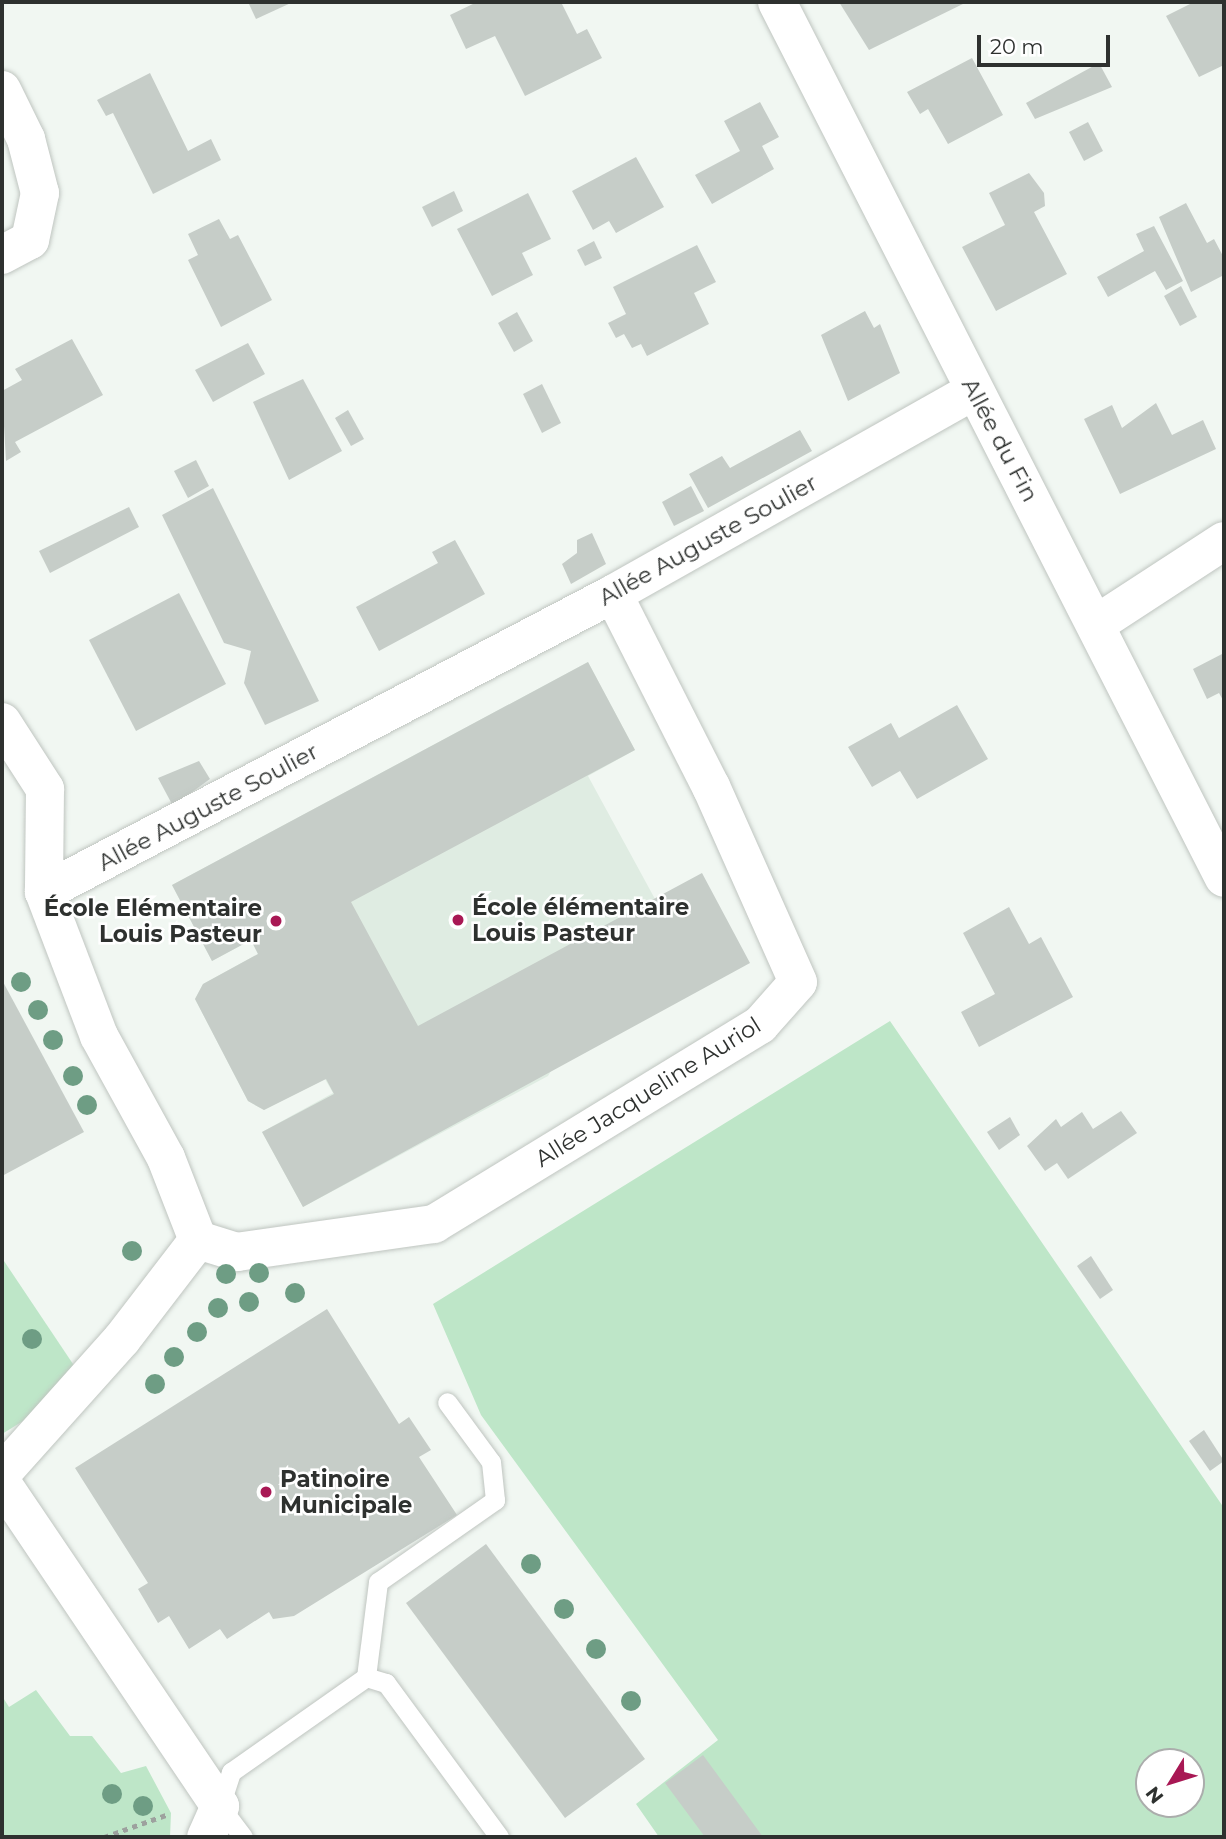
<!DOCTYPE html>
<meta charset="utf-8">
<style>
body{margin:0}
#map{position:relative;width:1226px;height:1839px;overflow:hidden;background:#f1f7f2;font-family:Montserrat,sans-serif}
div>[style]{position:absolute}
.built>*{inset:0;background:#dfece2}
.green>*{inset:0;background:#bee6c8}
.building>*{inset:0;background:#c6cdc8}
.path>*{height:4.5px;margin-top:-2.25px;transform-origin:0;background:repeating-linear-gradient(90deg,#9da19e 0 5px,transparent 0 10px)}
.roads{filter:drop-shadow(0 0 2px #bfc5c0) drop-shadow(0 0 2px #bfc5c0)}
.lane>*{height:19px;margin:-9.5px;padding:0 9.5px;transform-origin:9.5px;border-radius:9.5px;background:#fff}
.street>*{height:38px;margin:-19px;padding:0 19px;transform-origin:19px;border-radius:19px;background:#fff}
.trees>*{width:20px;height:20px;margin:-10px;border-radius:50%;background:#6e9d84}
.dots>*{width:19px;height:19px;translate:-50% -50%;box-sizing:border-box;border:4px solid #fff;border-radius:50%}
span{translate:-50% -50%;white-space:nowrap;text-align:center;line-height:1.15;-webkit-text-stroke:5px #fff;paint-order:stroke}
.street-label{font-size:23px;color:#2e312f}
.poi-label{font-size:23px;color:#2e312f;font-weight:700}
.left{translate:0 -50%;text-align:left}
.right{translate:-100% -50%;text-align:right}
.frame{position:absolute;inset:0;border:4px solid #2e312f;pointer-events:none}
.north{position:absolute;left:1135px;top:1748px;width:70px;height:70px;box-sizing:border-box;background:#fff;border:2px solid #abadac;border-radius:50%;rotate:232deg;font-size:19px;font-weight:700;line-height:28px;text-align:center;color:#2e312f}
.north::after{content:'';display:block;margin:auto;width:24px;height:32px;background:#a81854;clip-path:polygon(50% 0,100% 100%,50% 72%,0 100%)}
.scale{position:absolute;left:977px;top:35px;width:133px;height:32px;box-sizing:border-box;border:4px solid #2e312f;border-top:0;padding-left:9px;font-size:21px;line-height:24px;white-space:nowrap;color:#2e312f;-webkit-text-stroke:5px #fff;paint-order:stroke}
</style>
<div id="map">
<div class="built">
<i style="clip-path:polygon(588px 662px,635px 750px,588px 776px,655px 899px,548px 1076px,303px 1207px,262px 1132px,333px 1093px,325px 1079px,264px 1110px,248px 1101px,195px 999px,203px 984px,258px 954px,251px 940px,212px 961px,172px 885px)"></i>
</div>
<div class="green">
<i style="clip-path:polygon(evenodd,890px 1021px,1224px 1508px,1224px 1837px,659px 1837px,636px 1804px,718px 1740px,481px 1415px,433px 1304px,890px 1021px,1149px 1762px,1191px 1762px,1191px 1804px,1149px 1804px,1149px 1762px)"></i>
<i style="clip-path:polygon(2px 1258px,75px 1367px,28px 1418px,2px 1434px)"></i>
<i style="clip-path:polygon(36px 1690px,70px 1736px,92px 1736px,121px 1773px,146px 1766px,171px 1813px,170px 1837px,2px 1837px,2px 1696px,9px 1707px)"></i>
</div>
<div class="building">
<i style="clip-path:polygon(248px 2px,293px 2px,256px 19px)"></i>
<i style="clip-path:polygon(477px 2px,561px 2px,577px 34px,587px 29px,602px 58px,525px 96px,495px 36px,466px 49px,450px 15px)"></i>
<i style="clip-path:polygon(839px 2px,967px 2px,869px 50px)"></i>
<i style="clip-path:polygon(1194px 2px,1224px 2px,1224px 65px,1199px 77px,1166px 16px)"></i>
<i style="clip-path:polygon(972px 58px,1003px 115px,948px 144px,928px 109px,920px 114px,907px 92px)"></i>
<i style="clip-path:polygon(1099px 63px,1112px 87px,1035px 119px,1026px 103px)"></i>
<i style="clip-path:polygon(150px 73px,188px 151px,211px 139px,221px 160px,153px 194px,113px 113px,106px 116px,97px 100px)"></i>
<i style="clip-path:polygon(760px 102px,779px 137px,762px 146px,774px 169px,712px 204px,695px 175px,740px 151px,724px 121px)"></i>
<i style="clip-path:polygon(1088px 122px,1103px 151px,1084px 161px,1069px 132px)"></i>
<i style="clip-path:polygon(636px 157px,664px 207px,616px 233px,609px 221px,593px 230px,572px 191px)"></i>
<i style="clip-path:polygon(1029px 173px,1044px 193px,1045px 206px,1034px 212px,1067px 274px,996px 311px,962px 247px,1005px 225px,989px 193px)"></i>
<i style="clip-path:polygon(454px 191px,463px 211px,432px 227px,422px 207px)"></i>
<i style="clip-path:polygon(528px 193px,551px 239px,522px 253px,533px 275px,492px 296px,457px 229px)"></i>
<i style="clip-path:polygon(1186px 203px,1207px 243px,1214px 239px,1224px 258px,1224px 275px,1191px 292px,1159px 217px)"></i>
<i style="clip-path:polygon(219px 219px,230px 239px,238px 235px,272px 300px,221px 327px,188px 260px,198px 255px,188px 234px)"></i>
<i style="clip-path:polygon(1154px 226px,1183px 281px,1166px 290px,1155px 271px,1108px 297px,1097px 277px,1144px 251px,1136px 234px)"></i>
<i style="clip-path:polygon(594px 241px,602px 258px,585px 266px,577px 250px)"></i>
<i style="clip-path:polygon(697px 245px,716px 282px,694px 293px,709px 324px,647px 356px,641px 344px,632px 348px,624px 334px,616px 338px,608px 323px,626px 314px,613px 287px)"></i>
<i style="clip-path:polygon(1181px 286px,1197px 317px,1180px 326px,1164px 296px)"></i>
<i style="clip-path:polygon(865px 311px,874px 328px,880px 324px,900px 373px,848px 401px,821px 335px)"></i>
<i style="clip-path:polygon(517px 312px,533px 341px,514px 352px,498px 323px)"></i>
<i style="clip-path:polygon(72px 339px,103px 395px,15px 442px,21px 452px,6px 461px,2px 391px,22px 380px,15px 369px)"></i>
<i style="clip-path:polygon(248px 343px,265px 374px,213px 402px,195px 370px)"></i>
<i style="clip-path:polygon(303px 379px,342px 451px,289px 480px,253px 402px)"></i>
<i style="clip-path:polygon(542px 384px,561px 423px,542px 433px,523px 394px)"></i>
<i style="clip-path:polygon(1156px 403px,1172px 435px,1203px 420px,1216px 449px,1120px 494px,1084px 419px,1112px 405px,1122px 428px)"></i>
<i style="clip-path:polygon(348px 410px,364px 439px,351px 446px,335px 418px)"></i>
<i style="clip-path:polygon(800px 430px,812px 451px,708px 508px,689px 474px,722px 456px,730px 468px)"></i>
<i style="clip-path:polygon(196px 460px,209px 486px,188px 498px,174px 471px)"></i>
<i style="clip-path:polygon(691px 486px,704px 511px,674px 526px,662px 502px)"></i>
<i style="clip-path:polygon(213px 488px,319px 701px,265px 725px,244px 683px,251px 651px,224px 643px,162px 515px)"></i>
<i style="clip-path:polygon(129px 507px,139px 527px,50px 573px,39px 551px)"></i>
<i style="clip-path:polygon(592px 533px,606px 564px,571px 584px,562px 564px,577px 553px,577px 540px)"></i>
<i style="clip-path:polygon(455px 540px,485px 594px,379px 651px,356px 607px,438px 563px,432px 552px)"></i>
<i style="clip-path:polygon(179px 593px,226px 684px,136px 731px,89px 640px)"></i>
<i style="clip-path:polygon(1224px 653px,1224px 702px,1219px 693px,1207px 699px,1193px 669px)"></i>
<i style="clip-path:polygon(588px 662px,635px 750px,351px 902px,418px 1026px,702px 873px,750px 963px,303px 1207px,262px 1132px,334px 1094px,326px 1079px,264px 1110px,248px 1101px,195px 999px,203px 984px,258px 954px,251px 940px,212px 961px,172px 885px)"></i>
<i style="clip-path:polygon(957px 705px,988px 759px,917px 799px,900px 771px,872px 787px,848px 747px,891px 723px,899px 738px)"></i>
<i style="clip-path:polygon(199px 761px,210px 779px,173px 806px,158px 778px)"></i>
<i style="clip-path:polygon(1009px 907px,1029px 944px,1041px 937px,1073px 997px,979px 1047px,961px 1012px,995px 994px,963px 933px)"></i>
<i style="clip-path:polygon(2px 980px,84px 1132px,2px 1176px)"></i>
<i style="clip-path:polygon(1121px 1111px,1137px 1133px,1068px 1179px,1057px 1163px,1045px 1171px,1027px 1146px,1056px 1119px,1061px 1127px,1082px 1112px,1093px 1129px)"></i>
<i style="clip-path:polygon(1010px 1117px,1020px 1135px,999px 1150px,987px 1132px)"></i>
<i style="clip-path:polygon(1091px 1256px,1113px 1290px,1100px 1299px,1077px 1266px)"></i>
<i style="clip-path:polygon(327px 1309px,399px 1424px,409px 1417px,431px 1450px,419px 1457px,457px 1515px,294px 1616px,273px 1619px,269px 1612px,227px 1639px,220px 1629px,189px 1649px,169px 1616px,158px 1623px,138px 1589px,148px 1583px,75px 1468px)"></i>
<i style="clip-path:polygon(1204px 1430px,1224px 1461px,1210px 1471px,1189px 1441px)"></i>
<i style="clip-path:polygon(486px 1544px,645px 1759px,565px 1818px,406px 1603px)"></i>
<i style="clip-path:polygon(703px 1755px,763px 1837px,705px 1837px,665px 1783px)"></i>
</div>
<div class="path">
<i style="left:104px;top:1837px;width:69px;rotate:-19.5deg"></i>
</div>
<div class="roads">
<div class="lane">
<i style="left:366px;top:1677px;width:96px;rotate:-82.8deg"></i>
<i style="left:378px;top:1582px;width:143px;rotate:-35deg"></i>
<i style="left:495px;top:1500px;width:38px;rotate:-96deg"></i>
<i style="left:491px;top:1462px;width:74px;rotate:-126.3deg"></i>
<i style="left:243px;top:1837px;width:39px;rotate:-127deg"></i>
<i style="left:220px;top:1806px;width:36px;rotate:-72deg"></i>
<i style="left:231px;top:1772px;width:165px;rotate:-35.1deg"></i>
<i style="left:366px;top:1677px;width:21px;rotate:17deg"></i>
<i style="left:386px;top:1683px;width:191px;rotate:53.7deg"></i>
</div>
<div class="street">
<i style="left:777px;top:2px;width:983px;rotate:62.97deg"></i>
<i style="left:2px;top:90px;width:55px;rotate:63.9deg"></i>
<i style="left:26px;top:139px;width:56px;rotate:75.5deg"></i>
<i style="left:40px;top:193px;width:48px;rotate:102deg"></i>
<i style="left:30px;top:240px;width:32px;rotate:152deg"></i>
<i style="left:1098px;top:623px;width:150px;rotate:-33.1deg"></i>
<i style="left:2px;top:722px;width:80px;rotate:57.3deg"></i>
<i style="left:45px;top:789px;width:103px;rotate:90.6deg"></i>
<i style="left:44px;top:892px;width:154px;rotate:69.1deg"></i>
<i style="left:99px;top:1036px;width:139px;rotate:61.2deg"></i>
<i style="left:166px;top:1158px;width:88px;rotate:68.7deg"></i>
<i style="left:198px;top:1240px;width:125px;rotate:127.5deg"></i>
<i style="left:122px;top:1339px;width:180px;rotate:131.8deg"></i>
<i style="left:44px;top:892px;width:642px;rotate:-27.64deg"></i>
<i style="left:613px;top:594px;width:413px;rotate:-29.4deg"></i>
<i style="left:198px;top:1240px;width:41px;rotate:17.1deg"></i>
<i style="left:237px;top:1252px;width:199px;rotate:-8.1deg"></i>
<i style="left:434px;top:1224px;width:382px;rotate:-31.4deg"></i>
<i style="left:760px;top:1025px;width:57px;rotate:-48.5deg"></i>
<i style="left:798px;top:982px;width:214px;rotate:-114deg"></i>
<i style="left:711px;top:787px;width:216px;rotate:-116.9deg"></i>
<i style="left:2px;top:1483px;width:390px;rotate:56deg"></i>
<i style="left:220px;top:1806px;width:34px;rotate:114deg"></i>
</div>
</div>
<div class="trees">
<i style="left:21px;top:982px"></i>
<i style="left:38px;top:1010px"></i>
<i style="left:53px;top:1040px"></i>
<i style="left:73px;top:1076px"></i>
<i style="left:87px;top:1105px"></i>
<i style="left:132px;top:1251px"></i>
<i style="left:259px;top:1273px"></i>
<i style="left:226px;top:1274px"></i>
<i style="left:295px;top:1293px"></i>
<i style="left:249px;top:1302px"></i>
<i style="left:218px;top:1308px"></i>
<i style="left:197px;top:1332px"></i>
<i style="left:32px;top:1339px"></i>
<i style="left:174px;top:1357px"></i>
<i style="left:155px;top:1384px"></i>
<i style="left:531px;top:1564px"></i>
<i style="left:564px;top:1609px"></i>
<i style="left:596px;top:1649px"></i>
<i style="left:631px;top:1701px"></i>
<i style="left:112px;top:1794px"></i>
<i style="left:143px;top:1806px"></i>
</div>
<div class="dots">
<i style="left:458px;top:920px;background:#a81854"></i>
<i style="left:276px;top:921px;background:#a81854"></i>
<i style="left:266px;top:1492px;background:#a81854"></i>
</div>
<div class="street-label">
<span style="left:1000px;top:440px;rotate:62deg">Allée du Fin</span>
<span style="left:708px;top:540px;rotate:-29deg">Allée Auguste Soulier</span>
<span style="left:208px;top:807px;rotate:-28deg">Allée Auguste Soulier</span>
<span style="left:648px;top:1092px;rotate:-32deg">Allée Jacqueline Auriol</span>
</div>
<div class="poi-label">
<span class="left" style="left:472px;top:920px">École élémentaire<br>Louis Pasteur</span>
<span class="right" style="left:262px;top:921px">École Elémentaire<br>Louis Pasteur</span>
<span class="left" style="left:280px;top:1492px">Patinoire<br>Municipale</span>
</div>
<div class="frame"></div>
<div class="north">N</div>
<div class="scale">20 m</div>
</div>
